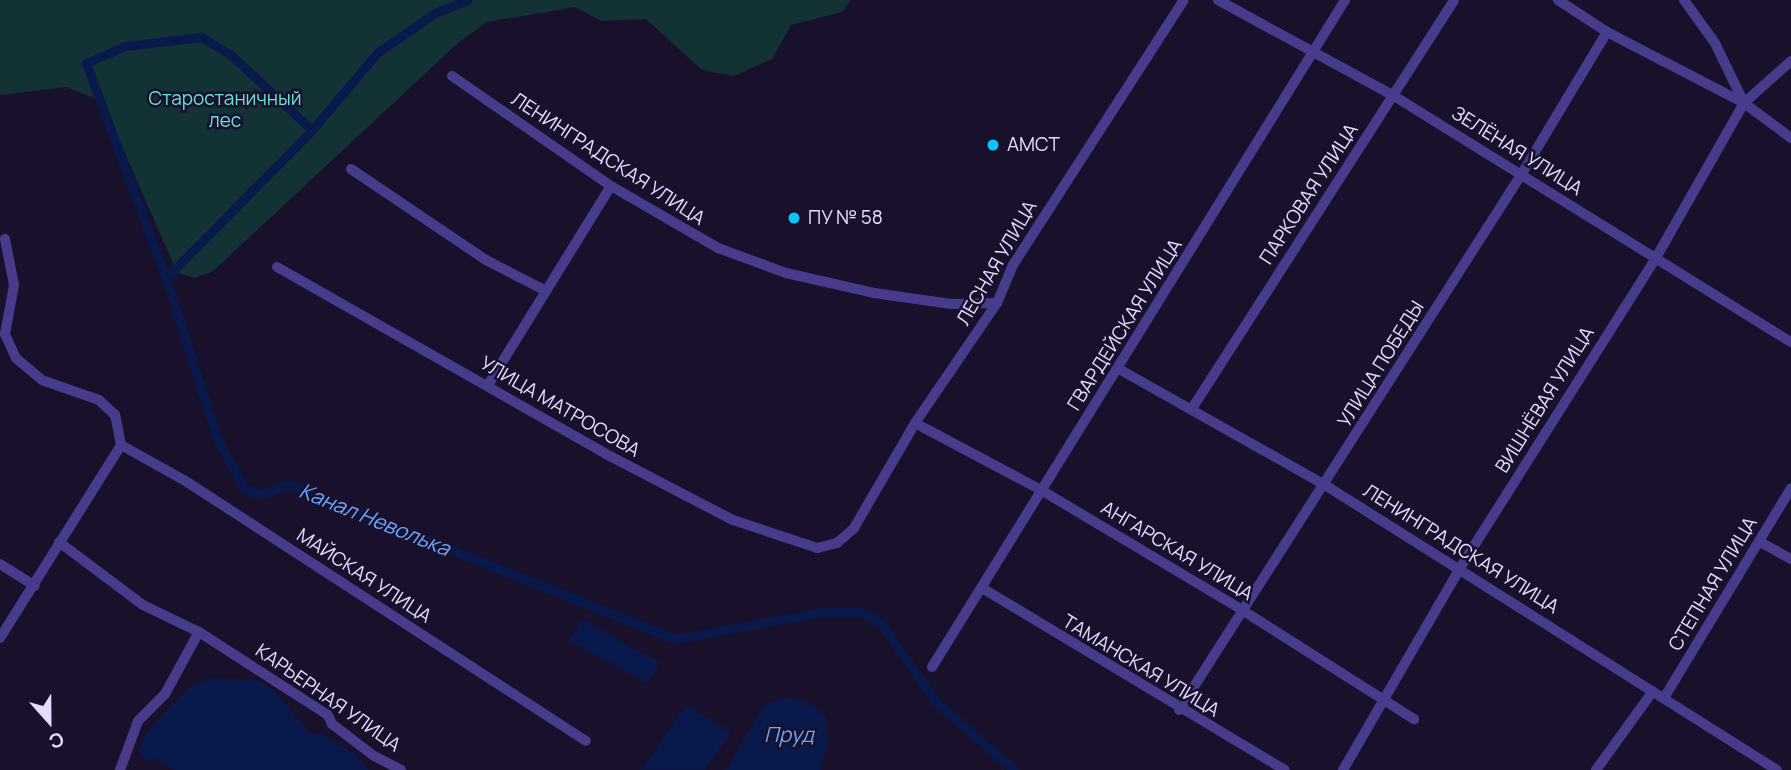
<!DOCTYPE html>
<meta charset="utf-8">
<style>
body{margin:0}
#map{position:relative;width:1791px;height:770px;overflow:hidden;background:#19112c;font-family:Manrope,sans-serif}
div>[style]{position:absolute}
.green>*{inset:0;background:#133236}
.water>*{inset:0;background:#0a194b}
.canal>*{height:9px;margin:-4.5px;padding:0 4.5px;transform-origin:4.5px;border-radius:4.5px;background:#0a194b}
.minor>*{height:10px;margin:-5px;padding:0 5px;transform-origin:5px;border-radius:5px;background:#493b8b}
.dots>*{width:19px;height:19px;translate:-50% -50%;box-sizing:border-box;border:4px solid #19112c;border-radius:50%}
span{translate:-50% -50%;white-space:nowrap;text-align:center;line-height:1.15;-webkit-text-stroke:5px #19112c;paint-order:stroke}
.park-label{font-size:19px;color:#63e3d4}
.poi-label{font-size:19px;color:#e4dbff}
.left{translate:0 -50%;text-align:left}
.street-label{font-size:19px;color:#e4dbff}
.water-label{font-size:21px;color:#69a5ff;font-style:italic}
.north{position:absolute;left:14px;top:686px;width:70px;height:70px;-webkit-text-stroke:5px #19112c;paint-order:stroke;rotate:159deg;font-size:19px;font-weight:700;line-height:28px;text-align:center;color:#e4dbff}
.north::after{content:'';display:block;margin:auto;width:24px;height:32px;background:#e4dbff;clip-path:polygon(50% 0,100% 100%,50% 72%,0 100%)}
</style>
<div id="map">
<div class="green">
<i style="clip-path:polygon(0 0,851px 0,842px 12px,791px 25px,772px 59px,734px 76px,702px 70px,646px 19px,601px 21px,575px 7px,487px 22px,459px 42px,212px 272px,194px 278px,177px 272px,102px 101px,66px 87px,0 95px)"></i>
</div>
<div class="water">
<i style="clip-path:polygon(582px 619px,660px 663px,647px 683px,569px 641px)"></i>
<i style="clip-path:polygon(210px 678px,256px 680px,274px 690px,309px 733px,322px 734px,355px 754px,369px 770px,174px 770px,156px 759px,144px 761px,138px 751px,147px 732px,193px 685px)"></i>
<i style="clip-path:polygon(785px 697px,810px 703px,825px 716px,828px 737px,821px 770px,726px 770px,763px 707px)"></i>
<i style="clip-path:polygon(686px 705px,731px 732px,705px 770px,642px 769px)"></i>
</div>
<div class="canal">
<i style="left:312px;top:130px;width:110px;rotate:-137.2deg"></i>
<i style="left:231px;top:55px;width:35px;rotate:-149deg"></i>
<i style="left:201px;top:37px;width:77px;rotate:173.2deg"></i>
<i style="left:125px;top:46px;width:43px;rotate:156.4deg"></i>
<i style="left:86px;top:63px;width:229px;rotate:69.6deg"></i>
<i style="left:166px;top:278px;width:168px;rotate:72.3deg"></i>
<i style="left:217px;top:438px;width:57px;rotate:61.6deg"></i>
<i style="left:244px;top:488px;width:17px;rotate:24deg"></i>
<i style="left:260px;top:495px;width:29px;rotate:-22deg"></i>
<i style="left:287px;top:484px;width:418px;rotate:21.8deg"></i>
<i style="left:675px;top:639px;width:150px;rotate:-10.3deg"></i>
<i style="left:823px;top:612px;width:38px"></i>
<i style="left:861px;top:612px;width:23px;rotate:29deg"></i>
<i style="left:881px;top:623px;width:96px;rotate:55.2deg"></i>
<i style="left:936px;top:702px;width:103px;rotate:41.1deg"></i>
<i style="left:166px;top:278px;width:208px;rotate:-45.4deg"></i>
<i style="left:312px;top:130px;width:102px;rotate:-49.8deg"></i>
<i style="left:378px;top:52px;width:69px;rotate:-34.4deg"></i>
<i style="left:435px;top:13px;width:35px;rotate:-22deg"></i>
</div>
<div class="minor">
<i style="left:1218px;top:0;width:200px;rotate:28.6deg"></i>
<i style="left:1394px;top:96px;width:467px;rotate:31.8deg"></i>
<i style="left:1558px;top:0;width:59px;rotate:33.1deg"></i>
<i style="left:1607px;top:32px;width:154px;rotate:27.4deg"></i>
<i style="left:1744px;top:103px;width:59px;rotate:36.7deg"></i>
<i style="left:1684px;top:0;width:53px;rotate:54.2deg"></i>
<i style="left:1715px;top:43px;width:67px;rotate:64.2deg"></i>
<i style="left:452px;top:76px;width:193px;rotate:34.7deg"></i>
<i style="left:611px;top:186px;width:124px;rotate:30.1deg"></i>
<i style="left:718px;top:248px;width:72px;rotate:20.2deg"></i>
<i style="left:786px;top:273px;width:90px;rotate:12.8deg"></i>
<i style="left:874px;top:293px;width:78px;rotate:8.1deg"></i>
<i style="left:951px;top:304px;width:46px;rotate:-1.2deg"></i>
<i style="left:351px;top:169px;width:163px;rotate:34deg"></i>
<i style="left:486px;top:260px;width:65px;rotate:27.3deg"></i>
<i style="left:277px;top:267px;width:378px;rotate:29.6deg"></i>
<i style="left:606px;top:454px;width:143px;rotate:27.5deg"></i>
<i style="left:733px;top:520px;width:89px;rotate:18.4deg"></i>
<i style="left:817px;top:548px;width:21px;rotate:-14deg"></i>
<i style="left:837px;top:543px;width:23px;rotate:-41deg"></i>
<i style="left:854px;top:528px;width:121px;rotate:-59.8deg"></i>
<i style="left:915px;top:423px;width:145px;rotate:-55.7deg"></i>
<i style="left:997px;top:303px;width:41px;rotate:-67.2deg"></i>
<i style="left:1013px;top:265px;width:315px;rotate:-57.2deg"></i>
<i style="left:1119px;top:369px;width:236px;rotate:29.4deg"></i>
<i style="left:1325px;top:485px;width:534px;rotate:32.23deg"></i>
<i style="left:488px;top:385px;width:234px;rotate:-58.3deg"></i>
<i style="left:1193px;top:407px;width:483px;rotate:-57.3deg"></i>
<i style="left:915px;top:423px;width:143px;rotate:28deg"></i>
<i style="left:1041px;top:490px;width:234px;rotate:30.8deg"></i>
<i style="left:1242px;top:610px;width:204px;rotate:32.4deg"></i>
<i style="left:121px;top:445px;width:72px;rotate:29.1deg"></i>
<i style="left:184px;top:480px;width:479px;rotate:33deg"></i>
<i style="left:59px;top:542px;width:105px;rotate:36.9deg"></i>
<i style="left:143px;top:605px;width:62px;rotate:25.7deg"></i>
<i style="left:199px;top:632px;width:153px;rotate:32.8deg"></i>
<i style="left:328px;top:715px;width:10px;rotate:66deg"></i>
<i style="left:332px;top:724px;width:53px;rotate:37.3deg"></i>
<i style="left:374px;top:756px;width:30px;rotate:27deg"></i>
<i style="left:1760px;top:542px;width:35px;rotate:29deg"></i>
<i style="left:0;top:564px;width:41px;rotate:32.2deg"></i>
<i style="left:982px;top:588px;width:353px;rotate:31deg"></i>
<i style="left:0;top:638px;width:228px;rotate:-57.9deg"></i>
<i style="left:121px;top:445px;width:31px;rotate:-101deg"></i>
<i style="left:115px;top:415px;width:22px;rotate:-137deg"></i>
<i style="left:99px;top:400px;width:60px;rotate:-160.7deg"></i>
<i style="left:42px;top:380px;width:34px;rotate:-140deg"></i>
<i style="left:16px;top:358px;width:26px;rotate:-115deg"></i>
<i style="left:5px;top:334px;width:50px;rotate:-79.6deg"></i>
<i style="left:14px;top:285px;width:47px;rotate:-101.1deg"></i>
<i style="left:932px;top:667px;width:785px;rotate:-58.23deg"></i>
<i style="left:1664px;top:698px;width:245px;rotate:-58.8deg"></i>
<i style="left:1179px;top:710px;width:635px;rotate:-57.41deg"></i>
<i style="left:1521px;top:175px;width:167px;rotate:-59deg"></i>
<i style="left:120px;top:770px;width:52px;rotate:-69.8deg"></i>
<i style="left:138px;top:721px;width:38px;rotate:-45deg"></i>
<i style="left:165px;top:694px;width:71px;rotate:-61.3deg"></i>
<i style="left:1343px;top:770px;width:233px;rotate:-59.9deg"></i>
<i style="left:1460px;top:568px;width:369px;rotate:-57.7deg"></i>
<i style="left:1657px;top:256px;width:176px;rotate:-60.4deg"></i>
<i style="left:1744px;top:103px;width:63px;rotate:-41.8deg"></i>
<i style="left:1596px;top:770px;width:97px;rotate:-54.2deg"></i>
</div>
<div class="dots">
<i style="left:993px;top:145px;background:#07c5ff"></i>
<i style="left:794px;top:218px;background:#07c5ff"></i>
</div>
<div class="park-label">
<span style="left:225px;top:110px">Старостаничный<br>лес</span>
</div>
<div class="poi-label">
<span class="left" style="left:1007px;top:145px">АМСТ</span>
<span class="left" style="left:808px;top:218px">ПУ № 58</span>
</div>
<div class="street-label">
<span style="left:1517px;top:151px;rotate:32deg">ЗЕЛЁНАЯ УЛИЦА</span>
<span style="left:608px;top:159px;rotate:33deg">ЛЕНИНГРАДСКАЯ УЛИЦА</span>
<span style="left:1309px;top:194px;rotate:-57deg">ПАРКОВАЯ УЛИЦА</span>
<span style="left:997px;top:263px;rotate:-60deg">ЛЕСНАЯ УЛИЦА</span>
<span style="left:1125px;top:325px;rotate:-58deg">ГВАРДЕЙСКАЯ УЛИЦА</span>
<span style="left:1381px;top:364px;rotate:-58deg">УЛИЦА ПОБЕДЫ</span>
<span style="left:1545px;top:400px;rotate:-58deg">ВИШНЁВАЯ УЛИЦА</span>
<span style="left:560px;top:407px;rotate:30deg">УЛИЦА МАТРОСОВА</span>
<span style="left:1461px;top:549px;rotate:32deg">ЛЕНИНГРАДСКАЯ УЛИЦА</span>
<span style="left:1177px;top:551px;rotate:31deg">АНГАРСКАЯ УЛИЦА</span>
<span style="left:364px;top:576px;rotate:33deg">МАЙСКАЯ УЛИЦА</span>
<span style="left:1713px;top:584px;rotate:-59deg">СТЕПНАЯ УЛИЦА</span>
<span style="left:1141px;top:666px;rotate:31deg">ТАМАНСКАЯ УЛИЦА</span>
<span style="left:328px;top:698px;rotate:35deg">КАРЬЕРНАЯ УЛИЦА</span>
</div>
<div class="water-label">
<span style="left:375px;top:519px;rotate:22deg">Канал Неволька</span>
<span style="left:789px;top:734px">Пруд</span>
</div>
<div class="north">С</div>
</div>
